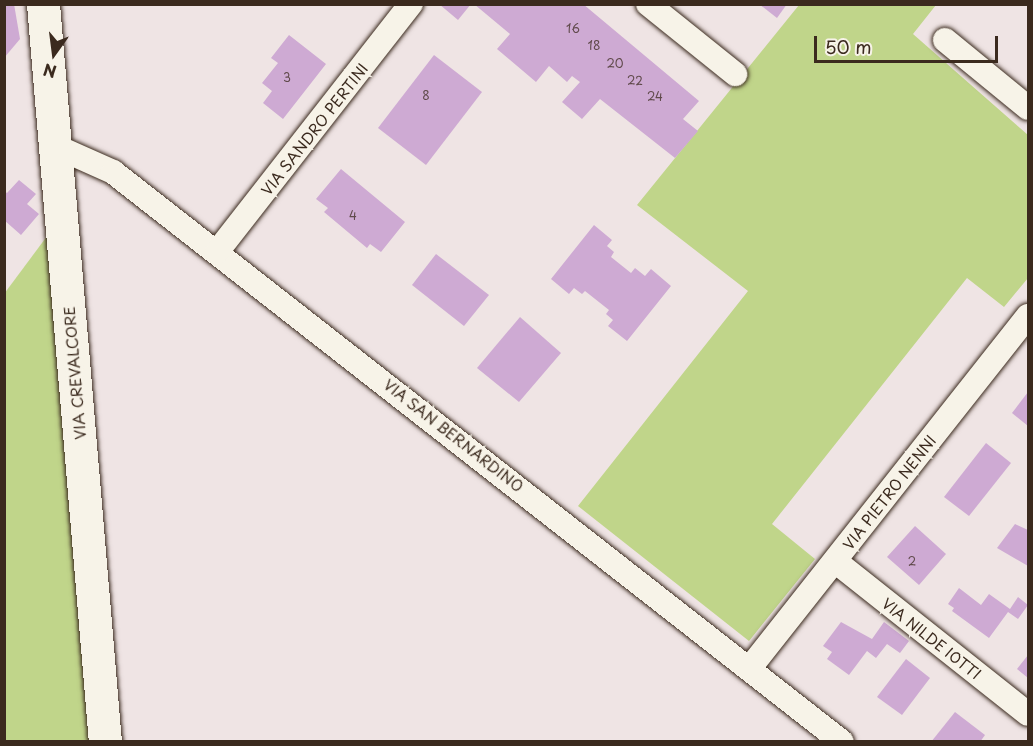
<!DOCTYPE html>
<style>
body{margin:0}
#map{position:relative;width:1033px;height:746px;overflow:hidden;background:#efe4e4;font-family:"Playpen Sans",sans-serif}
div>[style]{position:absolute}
.green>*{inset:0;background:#c0d58a}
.building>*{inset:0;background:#ceaad3}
.roads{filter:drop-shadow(0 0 2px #3b2a1e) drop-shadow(0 0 2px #3b2a1e)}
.street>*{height:24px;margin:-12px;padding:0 12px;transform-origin:12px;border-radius:12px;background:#f7f3e8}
.secondary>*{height:33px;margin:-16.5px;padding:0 16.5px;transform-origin:16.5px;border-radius:16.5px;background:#f7f3e8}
span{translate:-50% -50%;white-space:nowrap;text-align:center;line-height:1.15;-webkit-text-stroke:6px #f7f3e8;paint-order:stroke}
.number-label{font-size:12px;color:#604a4b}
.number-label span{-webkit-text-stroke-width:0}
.street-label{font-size:15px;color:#3b2a1e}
.frame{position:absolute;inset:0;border:6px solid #3b2a1e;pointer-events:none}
.north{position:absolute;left:24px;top:24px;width:60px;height:60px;-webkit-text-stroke:4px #f7f3e8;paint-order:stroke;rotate:194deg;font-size:16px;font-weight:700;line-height:24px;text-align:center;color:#3b2a1e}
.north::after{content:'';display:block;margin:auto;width:21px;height:27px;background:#3b2a1e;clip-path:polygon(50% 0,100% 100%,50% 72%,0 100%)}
.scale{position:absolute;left:814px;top:36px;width:184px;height:27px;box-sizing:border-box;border:3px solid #3b2a1e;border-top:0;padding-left:8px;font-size:18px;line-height:21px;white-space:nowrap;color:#3b2a1e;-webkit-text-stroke:4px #f7f3e8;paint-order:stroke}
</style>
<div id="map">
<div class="green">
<i style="clip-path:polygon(799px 5px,936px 5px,913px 34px,1028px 135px,1028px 278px,1004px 307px,967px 278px,772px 524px,815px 559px,749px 641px,578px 506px,748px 291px,637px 205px)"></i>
<i style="clip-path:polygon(68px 208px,122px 741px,5px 741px,4px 294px)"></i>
</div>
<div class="building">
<i style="clip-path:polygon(4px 4px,14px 4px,20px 39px,4px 58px)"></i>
<i style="clip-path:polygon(439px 4px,471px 4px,458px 20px)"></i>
<i style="clip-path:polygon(474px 4px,583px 4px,699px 101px,683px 119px,698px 131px,675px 158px,600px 99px,582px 119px,562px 102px,580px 82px,572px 76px,567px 82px,549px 66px,536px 82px,497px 49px,510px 34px)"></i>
<i style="clip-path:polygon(759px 4px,787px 4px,777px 18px)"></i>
<i style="clip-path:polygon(289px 35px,326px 64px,283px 119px,263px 103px,272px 91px,262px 83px,278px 63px,271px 58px)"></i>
<i style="clip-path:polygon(434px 55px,482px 92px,426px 165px,378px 128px)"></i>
<i style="clip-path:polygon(341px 169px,405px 222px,381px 252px,370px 244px,367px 248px,324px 212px,328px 208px,316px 199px)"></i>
<i style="clip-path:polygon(19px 180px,36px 194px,27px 204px,39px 214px,21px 235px,4px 220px,4px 191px,7px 193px)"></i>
<i style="clip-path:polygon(594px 225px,612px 240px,607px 246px,614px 252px,611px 257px,631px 273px,635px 268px,645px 276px,651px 269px,671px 286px,627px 341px,608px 326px,613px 320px,606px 314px,609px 310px,585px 291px,582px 294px,574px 288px,569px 294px,551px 279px)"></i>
<i style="clip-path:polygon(436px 254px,489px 295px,464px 326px,412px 285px)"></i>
<i style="clip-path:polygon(520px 317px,561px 353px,519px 402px,477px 368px)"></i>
<i style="clip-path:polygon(1028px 392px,1028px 426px,1012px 413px)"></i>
<i style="clip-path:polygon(986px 443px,1011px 463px,969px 516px,944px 497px)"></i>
<i style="clip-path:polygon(1015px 524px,1028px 530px,1028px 566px,997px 548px)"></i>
<i style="clip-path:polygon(915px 526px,946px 554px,919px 585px,887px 557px)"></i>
<i style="clip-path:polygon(959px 588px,981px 605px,989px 594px,1010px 609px,1018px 597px,1028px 605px,1018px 619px,1008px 612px,989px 638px,952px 611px,954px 608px,948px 604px)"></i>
<i style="clip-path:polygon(841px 622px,872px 639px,884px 622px,909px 641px,900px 653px,887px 644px,876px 658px,867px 651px,849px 675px,827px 659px,832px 652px,823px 646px)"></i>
<i style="clip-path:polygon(1028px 655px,1028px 678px,1017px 669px)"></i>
<i style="clip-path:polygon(906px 659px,930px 678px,902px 715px,877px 697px)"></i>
<i style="clip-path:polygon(955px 712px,985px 735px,980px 742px,931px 742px)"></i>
</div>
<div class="roads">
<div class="street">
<i style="left:648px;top:4px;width:112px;rotate:38.8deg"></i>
<i style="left:945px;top:40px;width:107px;rotate:39.3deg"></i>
<i style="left:55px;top:146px;width:64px;rotate:24.1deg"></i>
<i style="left:113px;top:172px;width:925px;rotate:38.02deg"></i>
<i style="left:217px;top:252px;width:315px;rotate:-52deg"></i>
<i style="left:835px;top:561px;width:246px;rotate:38.4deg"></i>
<i style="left:749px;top:669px;width:450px;rotate:-51.7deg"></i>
</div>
<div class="secondary">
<i style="left:43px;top:4px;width:741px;rotate:85.2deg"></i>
</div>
</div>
<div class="number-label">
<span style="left:573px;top:29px">16</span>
<span style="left:594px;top:46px">18</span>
<span style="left:615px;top:64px">20</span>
<span style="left:287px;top:78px">3</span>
<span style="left:635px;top:81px">22</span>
<span style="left:426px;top:96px">8</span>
<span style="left:655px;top:97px">24</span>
<span style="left:353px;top:216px">4</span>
<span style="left:912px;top:562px">2</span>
</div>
<div class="street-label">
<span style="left:314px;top:129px;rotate:-52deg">VIA SANDRO PERTINI</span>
<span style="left:74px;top:373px;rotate:-95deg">VIA CREVALCORE</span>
<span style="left:454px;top:435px;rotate:38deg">VIA SAN BERNARDINO</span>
<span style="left:889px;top:492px;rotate:-52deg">VIA PIETRO NENNI</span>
<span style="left:932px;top:638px;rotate:38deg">VIA NILDE IOTTI</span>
</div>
<div class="frame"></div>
<div class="north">N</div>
<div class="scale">50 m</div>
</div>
